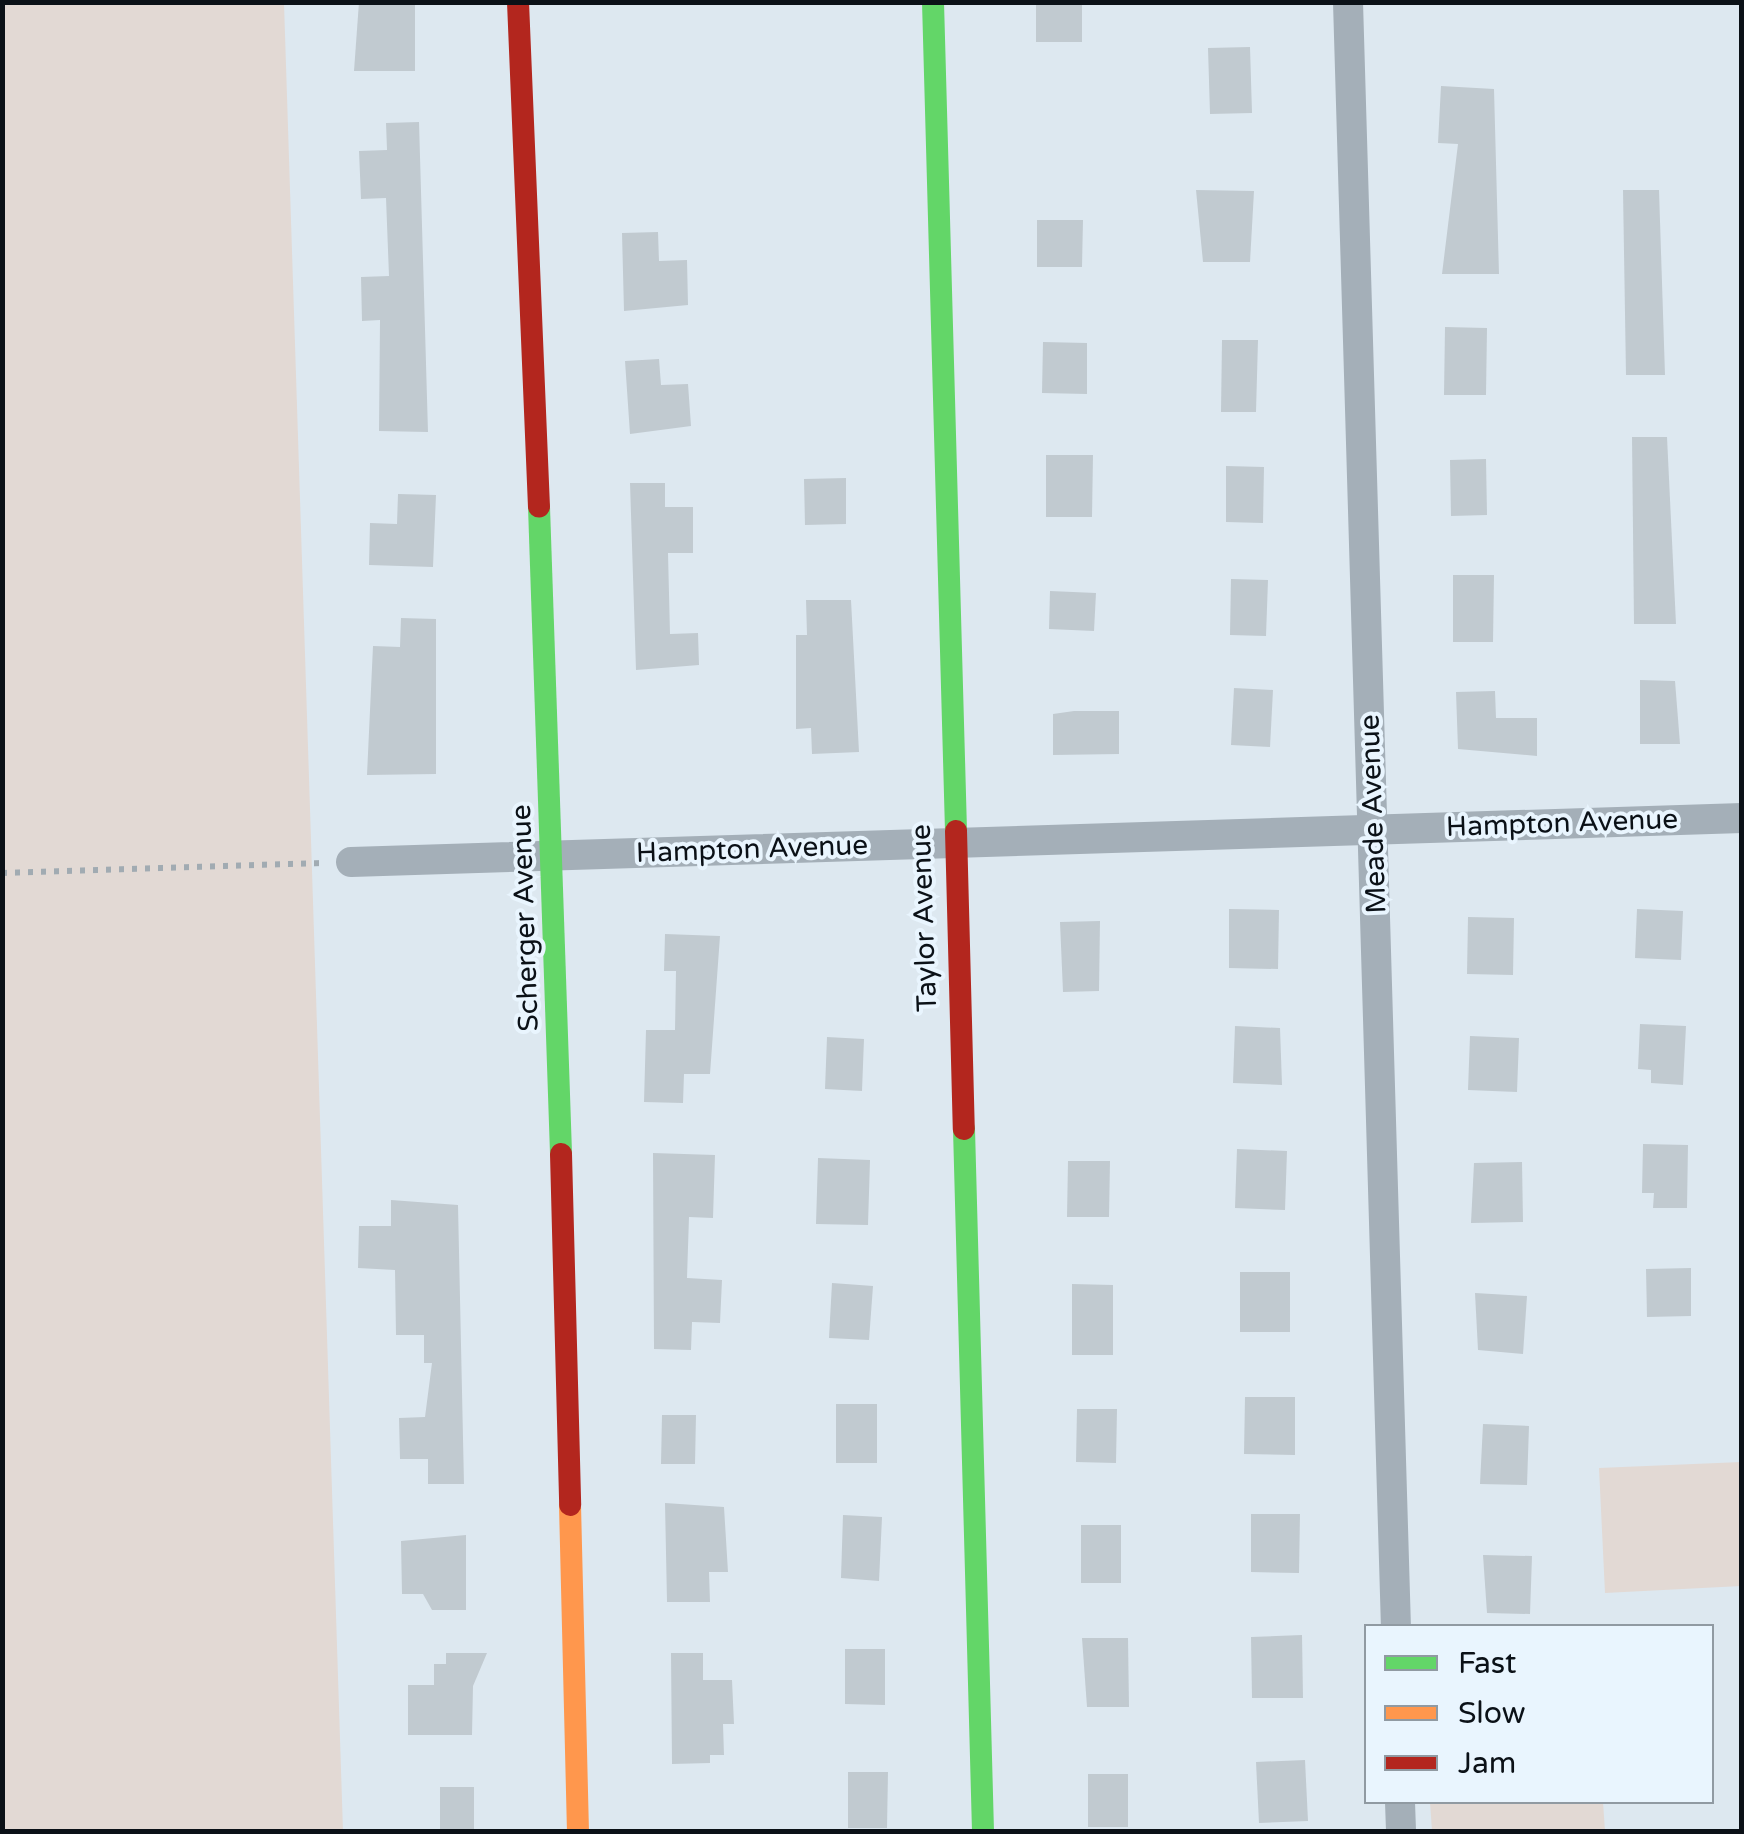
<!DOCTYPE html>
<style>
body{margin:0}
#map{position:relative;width:1744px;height:1834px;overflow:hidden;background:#dde8f0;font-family:"Varela Round",sans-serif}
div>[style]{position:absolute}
.green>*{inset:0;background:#e2d9d4}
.building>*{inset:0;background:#c1cad0}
.path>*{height:6px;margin-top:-3px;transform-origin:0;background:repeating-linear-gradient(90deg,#a1abb2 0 5px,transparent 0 13px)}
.street>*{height:30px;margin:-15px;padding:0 15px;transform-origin:15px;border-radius:15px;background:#a4afb8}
.fast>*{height:22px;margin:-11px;padding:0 11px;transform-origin:11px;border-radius:11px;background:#63d668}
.slow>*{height:22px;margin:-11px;padding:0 11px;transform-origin:11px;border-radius:11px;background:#ff974d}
.jam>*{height:22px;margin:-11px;padding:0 11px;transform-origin:11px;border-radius:11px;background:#b3261e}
span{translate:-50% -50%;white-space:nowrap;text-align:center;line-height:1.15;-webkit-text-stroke:8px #e9f5fe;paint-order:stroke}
.street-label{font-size:28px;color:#0b1117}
.frame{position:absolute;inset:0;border:5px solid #0b1117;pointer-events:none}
.legend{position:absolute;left:1364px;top:1624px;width:350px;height:180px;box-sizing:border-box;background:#e9f5fe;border:2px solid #909aa2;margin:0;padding:12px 18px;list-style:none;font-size:30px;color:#0b1117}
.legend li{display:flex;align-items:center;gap:20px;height:50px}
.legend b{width:50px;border:2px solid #909aa2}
</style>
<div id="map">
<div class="green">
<i style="clip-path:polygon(3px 2px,284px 3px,343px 1831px,3px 1831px)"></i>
<i style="clip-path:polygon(1741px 1462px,1741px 1586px,1605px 1593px,1599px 1468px)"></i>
<i style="clip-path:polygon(1430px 1802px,1603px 1802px,1605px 1831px,1432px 1831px)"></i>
</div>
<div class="building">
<i style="clip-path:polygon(359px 2px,415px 2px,415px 71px,354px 71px)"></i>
<i style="clip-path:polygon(1036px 2px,1082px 2px,1082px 42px,1036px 42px)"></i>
<i style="clip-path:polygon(1250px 47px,1252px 113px,1210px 114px,1208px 48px)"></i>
<i style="clip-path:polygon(1441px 86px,1494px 89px,1499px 274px,1442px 274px,1458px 144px,1438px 143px)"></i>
<i style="clip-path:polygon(419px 122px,428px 432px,379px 431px,380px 320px,362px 321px,361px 277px,389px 276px,386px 198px,361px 199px,359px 151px,387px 150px,386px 123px)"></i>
<i style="clip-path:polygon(1196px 190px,1254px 191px,1250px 262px,1203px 262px)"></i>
<i style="clip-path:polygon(1623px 190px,1659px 190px,1665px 375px,1626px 375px)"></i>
<i style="clip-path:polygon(1037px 220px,1083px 220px,1082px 267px,1037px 267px)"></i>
<i style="clip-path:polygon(658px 232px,659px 261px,687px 260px,688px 305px,624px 311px,622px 233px)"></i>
<i style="clip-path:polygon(1445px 327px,1487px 328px,1486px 395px,1444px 395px)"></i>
<i style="clip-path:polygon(1222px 340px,1258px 340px,1256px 412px,1221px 412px)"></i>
<i style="clip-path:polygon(1043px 342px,1087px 343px,1087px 394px,1042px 393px)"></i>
<i style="clip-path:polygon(659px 359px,661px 385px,688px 384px,691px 426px,630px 434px,625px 361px)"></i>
<i style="clip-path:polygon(1632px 437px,1667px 437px,1676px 624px,1634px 624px)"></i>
<i style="clip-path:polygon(1046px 455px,1093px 455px,1092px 517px,1046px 517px)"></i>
<i style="clip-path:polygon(1486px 459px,1487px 515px,1451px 516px,1450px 460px)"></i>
<i style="clip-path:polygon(1226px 466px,1264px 467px,1263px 523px,1226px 522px)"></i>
<i style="clip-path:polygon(846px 478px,846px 524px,805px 525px,804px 479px)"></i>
<i style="clip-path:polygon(630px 483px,665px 483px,665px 507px,693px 507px,693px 553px,668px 553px,670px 634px,698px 633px,699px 665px,636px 670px)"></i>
<i style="clip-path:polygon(398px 494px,436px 495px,433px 567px,369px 565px,370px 523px,397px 524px)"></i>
<i style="clip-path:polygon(1453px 575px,1494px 575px,1493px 642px,1453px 642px)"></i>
<i style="clip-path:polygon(1231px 579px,1268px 580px,1266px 636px,1230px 635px)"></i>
<i style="clip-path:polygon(1050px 591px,1096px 593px,1094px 631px,1049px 629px)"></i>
<i style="clip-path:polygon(806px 600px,851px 600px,859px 752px,812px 754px,811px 728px,796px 729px,796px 635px,807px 635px)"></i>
<i style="clip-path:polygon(401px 618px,436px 619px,436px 774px,367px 775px,373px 646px,400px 647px)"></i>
<i style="clip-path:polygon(1640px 680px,1675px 681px,1680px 744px,1640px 744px)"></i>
<i style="clip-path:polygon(1234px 688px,1273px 690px,1270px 747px,1231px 745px)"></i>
<i style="clip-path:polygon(1495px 691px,1496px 718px,1537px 718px,1537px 756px,1458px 749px,1456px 692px)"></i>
<i style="clip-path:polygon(1074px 711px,1119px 711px,1119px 754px,1053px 755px,1053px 714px)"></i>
<i style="clip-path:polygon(1229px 909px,1279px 910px,1278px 969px,1229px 968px)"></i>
<i style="clip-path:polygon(1637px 909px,1683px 911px,1681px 960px,1635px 958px)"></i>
<i style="clip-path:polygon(1468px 917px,1514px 918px,1513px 975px,1467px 974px)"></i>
<i style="clip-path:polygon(1100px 921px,1099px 991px,1063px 992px,1060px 922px)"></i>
<i style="clip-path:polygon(665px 934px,720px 936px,710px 1074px,684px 1074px,683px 1103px,644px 1102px,646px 1030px,675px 1030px,676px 971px,664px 971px)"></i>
<i style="clip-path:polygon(1640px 1024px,1686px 1026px,1683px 1085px,1651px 1083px,1651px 1070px,1638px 1069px)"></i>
<i style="clip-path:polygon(1235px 1026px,1280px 1028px,1282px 1085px,1233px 1083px)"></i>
<i style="clip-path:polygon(1470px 1036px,1519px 1038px,1517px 1092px,1468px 1090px)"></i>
<i style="clip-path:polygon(827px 1037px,864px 1039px,862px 1091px,825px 1089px)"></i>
<i style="clip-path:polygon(1643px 1144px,1688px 1145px,1687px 1208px,1653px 1208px,1654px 1193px,1642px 1193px)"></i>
<i style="clip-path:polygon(1237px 1149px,1287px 1151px,1285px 1210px,1235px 1208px)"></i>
<i style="clip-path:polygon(653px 1153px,715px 1155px,713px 1218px,689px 1217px,687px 1278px,722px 1280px,720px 1323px,692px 1322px,691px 1350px,654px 1349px)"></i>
<i style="clip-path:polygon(818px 1158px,870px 1160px,868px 1225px,816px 1224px)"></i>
<i style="clip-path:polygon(1068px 1161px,1110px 1161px,1109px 1217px,1067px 1217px)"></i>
<i style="clip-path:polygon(1522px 1162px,1523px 1222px,1471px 1223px,1474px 1163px)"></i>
<i style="clip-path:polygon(391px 1200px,458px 1205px,464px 1484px,428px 1484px,428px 1459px,400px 1459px,399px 1418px,425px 1417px,432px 1363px,424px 1363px,424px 1335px,396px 1335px,395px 1270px,358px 1268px,359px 1226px,391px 1226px)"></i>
<i style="clip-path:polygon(1691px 1268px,1691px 1316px,1647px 1317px,1646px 1269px)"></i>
<i style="clip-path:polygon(1240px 1272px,1290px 1272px,1290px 1332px,1240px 1332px)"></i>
<i style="clip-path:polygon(832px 1283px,873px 1286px,869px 1340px,829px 1338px)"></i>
<i style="clip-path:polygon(1072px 1284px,1113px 1285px,1113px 1355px,1072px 1355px)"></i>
<i style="clip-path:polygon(1475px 1293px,1527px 1296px,1523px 1354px,1478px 1350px)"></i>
<i style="clip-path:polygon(1245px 1397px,1295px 1397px,1295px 1455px,1244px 1454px)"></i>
<i style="clip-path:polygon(836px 1404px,877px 1404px,877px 1463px,836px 1463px)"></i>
<i style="clip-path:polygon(1077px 1409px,1117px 1409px,1116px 1463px,1076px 1462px)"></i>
<i style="clip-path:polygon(662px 1415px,696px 1415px,695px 1464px,661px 1464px)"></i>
<i style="clip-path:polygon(1483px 1424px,1529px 1426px,1527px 1485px,1480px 1484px)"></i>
<i style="clip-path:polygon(665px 1503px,724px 1507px,728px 1572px,709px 1572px,710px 1602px,667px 1602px)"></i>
<i style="clip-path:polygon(1251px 1514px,1300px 1514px,1299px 1573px,1251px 1572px)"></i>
<i style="clip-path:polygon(843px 1515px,882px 1517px,879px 1581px,841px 1578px)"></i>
<i style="clip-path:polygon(1081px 1525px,1121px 1525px,1121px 1583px,1081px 1583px)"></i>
<i style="clip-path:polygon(466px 1535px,466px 1610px,432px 1610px,423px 1594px,402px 1594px,401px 1541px)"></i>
<i style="clip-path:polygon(1483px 1555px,1532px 1556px,1530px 1614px,1487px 1613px)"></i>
<i style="clip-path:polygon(1302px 1635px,1303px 1698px,1252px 1698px,1251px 1637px)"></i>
<i style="clip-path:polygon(1082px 1638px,1128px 1638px,1129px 1707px,1087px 1707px)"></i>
<i style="clip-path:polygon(845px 1649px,885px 1649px,885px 1705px,845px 1704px)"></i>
<i style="clip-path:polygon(446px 1653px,487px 1653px,473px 1686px,472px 1735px,408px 1735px,408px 1685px,434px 1685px,434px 1664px,446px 1664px)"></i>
<i style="clip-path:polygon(671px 1653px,703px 1653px,703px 1680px,732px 1680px,734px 1724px,723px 1724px,724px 1755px,710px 1755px,710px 1763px,672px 1764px)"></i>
<i style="clip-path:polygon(1305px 1760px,1308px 1821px,1259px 1823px,1256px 1762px)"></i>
<i style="clip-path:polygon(848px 1772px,888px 1772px,887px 1828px,848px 1828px)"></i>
<i style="clip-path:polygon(1088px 1774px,1128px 1774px,1128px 1827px,1088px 1827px)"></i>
<i style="clip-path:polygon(440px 1787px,474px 1787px,474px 1832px,440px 1832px)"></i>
</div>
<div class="path">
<i style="left:2px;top:873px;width:322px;rotate:-1.8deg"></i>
</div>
<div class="street">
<i style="left:1348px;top:2px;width:1625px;rotate:88.31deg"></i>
<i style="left:351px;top:862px;width:1392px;rotate:-1.81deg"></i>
<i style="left:1400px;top:1802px;width:30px;rotate:88deg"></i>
</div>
<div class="fast">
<i style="left:933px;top:2px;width:829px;rotate:88.41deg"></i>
<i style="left:539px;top:507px;width:647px;rotate:88.05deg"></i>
<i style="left:964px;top:1129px;width:703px;rotate:88.45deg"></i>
</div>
<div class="slow">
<i style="left:570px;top:1505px;width:327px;rotate:88.6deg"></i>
</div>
<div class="jam">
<i style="left:518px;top:2px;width:505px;rotate:87.62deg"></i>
<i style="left:956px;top:831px;width:298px;rotate:88.5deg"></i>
<i style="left:561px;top:1154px;width:351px;rotate:88.5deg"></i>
</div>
<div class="street-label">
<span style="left:1373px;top:814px;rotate:-92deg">Meade Avenue</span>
<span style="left:1562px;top:823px;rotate:-2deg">Hampton Avenue</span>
<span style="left:752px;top:849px;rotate:-2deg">Hampton Avenue</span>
<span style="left:525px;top:918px;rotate:-92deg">Scherger Avenue</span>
<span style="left:924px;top:918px;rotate:-92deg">Taylor Avenue</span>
</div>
<div class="frame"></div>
<ul class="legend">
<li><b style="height:12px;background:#63d668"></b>Fast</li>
<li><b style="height:12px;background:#ff974d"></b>Slow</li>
<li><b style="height:12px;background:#b3261e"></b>Jam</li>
</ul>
</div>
